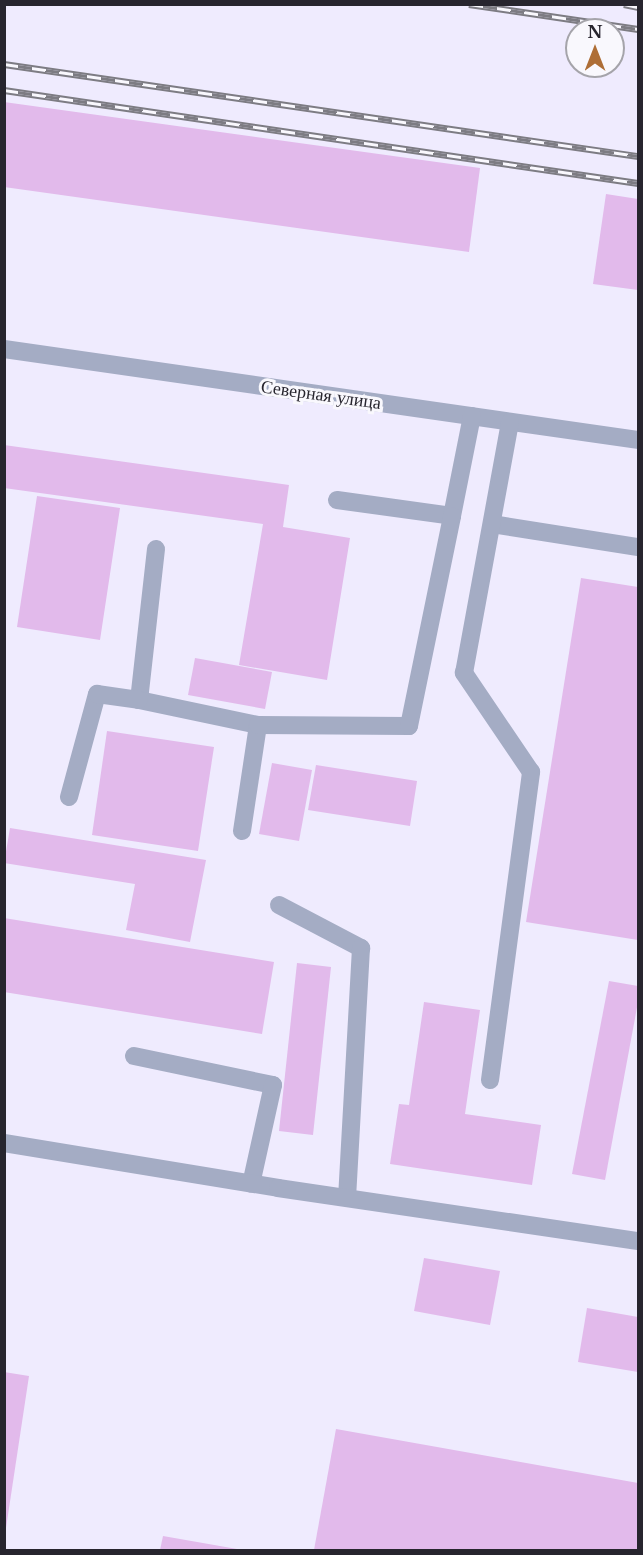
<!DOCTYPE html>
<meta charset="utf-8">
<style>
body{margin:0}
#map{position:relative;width:643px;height:1555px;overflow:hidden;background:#f9f8fd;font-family:"Libre Baskerville",serif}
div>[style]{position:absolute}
.built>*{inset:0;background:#efebfe}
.building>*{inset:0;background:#e2baeb}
.minor>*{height:18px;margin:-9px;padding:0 9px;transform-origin:9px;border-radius:9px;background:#a4acc4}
.rail>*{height:7px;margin-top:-3.5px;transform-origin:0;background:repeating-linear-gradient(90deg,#f9f8fd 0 14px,#7d7c83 0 28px);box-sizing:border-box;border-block:2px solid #7d7c83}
span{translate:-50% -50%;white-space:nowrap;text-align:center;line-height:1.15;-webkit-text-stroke:6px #f9f8fd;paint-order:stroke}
.street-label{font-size:18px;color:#27252e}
.frame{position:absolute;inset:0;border:6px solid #27252e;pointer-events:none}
.north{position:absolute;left:565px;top:18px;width:60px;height:60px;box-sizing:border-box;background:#f9f8fd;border:2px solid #a5a4aa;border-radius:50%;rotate:0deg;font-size:16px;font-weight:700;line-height:24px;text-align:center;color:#27252e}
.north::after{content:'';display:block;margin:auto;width:21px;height:27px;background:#ae6e36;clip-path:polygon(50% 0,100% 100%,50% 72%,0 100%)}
</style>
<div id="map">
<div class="built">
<i style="clip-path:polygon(evenodd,5px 5px,638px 5px,638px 1550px,5px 1550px,5px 5px,577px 30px,613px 30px,613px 66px,577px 66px,577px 30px)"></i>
</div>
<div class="building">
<i style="clip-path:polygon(4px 102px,480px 168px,469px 252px,4px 187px)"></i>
<i style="clip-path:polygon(606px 194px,638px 199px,638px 290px,593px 284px)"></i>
<i style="clip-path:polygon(4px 445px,289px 485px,283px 527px,350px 538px,327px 680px,239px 665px,263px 524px,4px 488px)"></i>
<i style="clip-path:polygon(37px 496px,120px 508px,100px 640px,17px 627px)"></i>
<i style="clip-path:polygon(581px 578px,638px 587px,638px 940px,526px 922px)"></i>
<i style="clip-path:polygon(195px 658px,272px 672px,265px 709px,188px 695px)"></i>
<i style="clip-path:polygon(107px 731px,214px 747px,198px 851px,92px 835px)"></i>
<i style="clip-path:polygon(272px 763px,312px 770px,299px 841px,259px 834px)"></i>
<i style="clip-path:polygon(316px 765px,417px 781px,410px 826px,308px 810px)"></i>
<i style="clip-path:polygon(10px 828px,206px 860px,190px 942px,126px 930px,135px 884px,4px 863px)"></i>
<i style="clip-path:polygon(4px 918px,274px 962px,262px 1034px,4px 992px)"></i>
<i style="clip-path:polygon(297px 963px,331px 967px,313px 1135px,279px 1131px)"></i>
<i style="clip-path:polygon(609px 981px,638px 986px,638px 1002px,605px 1180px,572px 1174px)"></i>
<i style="clip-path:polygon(424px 1002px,480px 1010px,465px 1114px,541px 1125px,532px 1185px,390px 1164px,399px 1104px,409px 1105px)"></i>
<i style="clip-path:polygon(424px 1258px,500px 1271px,490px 1325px,414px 1311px)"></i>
<i style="clip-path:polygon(587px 1308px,638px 1317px,638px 1372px,578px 1362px)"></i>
<i style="clip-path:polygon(4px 1372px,29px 1376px,6px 1528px,4px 1528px)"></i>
<i style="clip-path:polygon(336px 1429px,638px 1483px,638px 1550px,314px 1550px)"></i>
<i style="clip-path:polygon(163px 1536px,237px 1549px,237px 1550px,160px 1550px)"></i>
</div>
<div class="minor">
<i style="left:4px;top:349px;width:640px;rotate:8.17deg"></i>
<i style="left:337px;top:500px;width:116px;rotate:7.9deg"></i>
<i style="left:452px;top:516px;width:102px;rotate:-78.7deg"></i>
<i style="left:492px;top:524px;width:148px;rotate:9deg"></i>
<i style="left:156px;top:549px;width:152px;rotate:96.4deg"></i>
<i style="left:139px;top:700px;width:122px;rotate:11.9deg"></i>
<i style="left:69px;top:797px;width:107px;rotate:-74.8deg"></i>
<i style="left:97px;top:694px;width:42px;rotate:8.1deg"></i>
<i style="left:242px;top:831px;width:107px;rotate:-81.4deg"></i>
<i style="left:258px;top:725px;width:151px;rotate:0.4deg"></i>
<i style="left:409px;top:726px;width:214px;rotate:-78.4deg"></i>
<i style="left:279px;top:905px;width:93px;rotate:27.7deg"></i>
<i style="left:361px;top:948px;width:250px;rotate:93.2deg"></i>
<i style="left:134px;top:1056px;width:142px;rotate:11.8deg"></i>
<i style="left:273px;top:1085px;width:101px;rotate:102.5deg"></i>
<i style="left:490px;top:1080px;width:311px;rotate:-82.4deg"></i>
<i style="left:531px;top:772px;width:120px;rotate:-124.1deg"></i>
<i style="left:464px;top:673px;width:255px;rotate:-79.6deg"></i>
<i style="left:4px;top:1143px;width:278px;rotate:9.3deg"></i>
<i style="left:278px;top:1188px;width:364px;rotate:8.4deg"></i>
</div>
<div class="rail">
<i style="left:469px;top:4px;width:171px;rotate:8.4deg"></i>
<i style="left:624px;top:4px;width:14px;rotate:12deg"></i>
<i style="left:4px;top:64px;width:641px;rotate:8.26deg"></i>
<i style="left:4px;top:90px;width:641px;rotate:8.35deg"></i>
</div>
<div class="street-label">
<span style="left:321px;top:395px;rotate:8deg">Северная улица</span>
</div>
<div class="frame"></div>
<div class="north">N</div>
</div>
